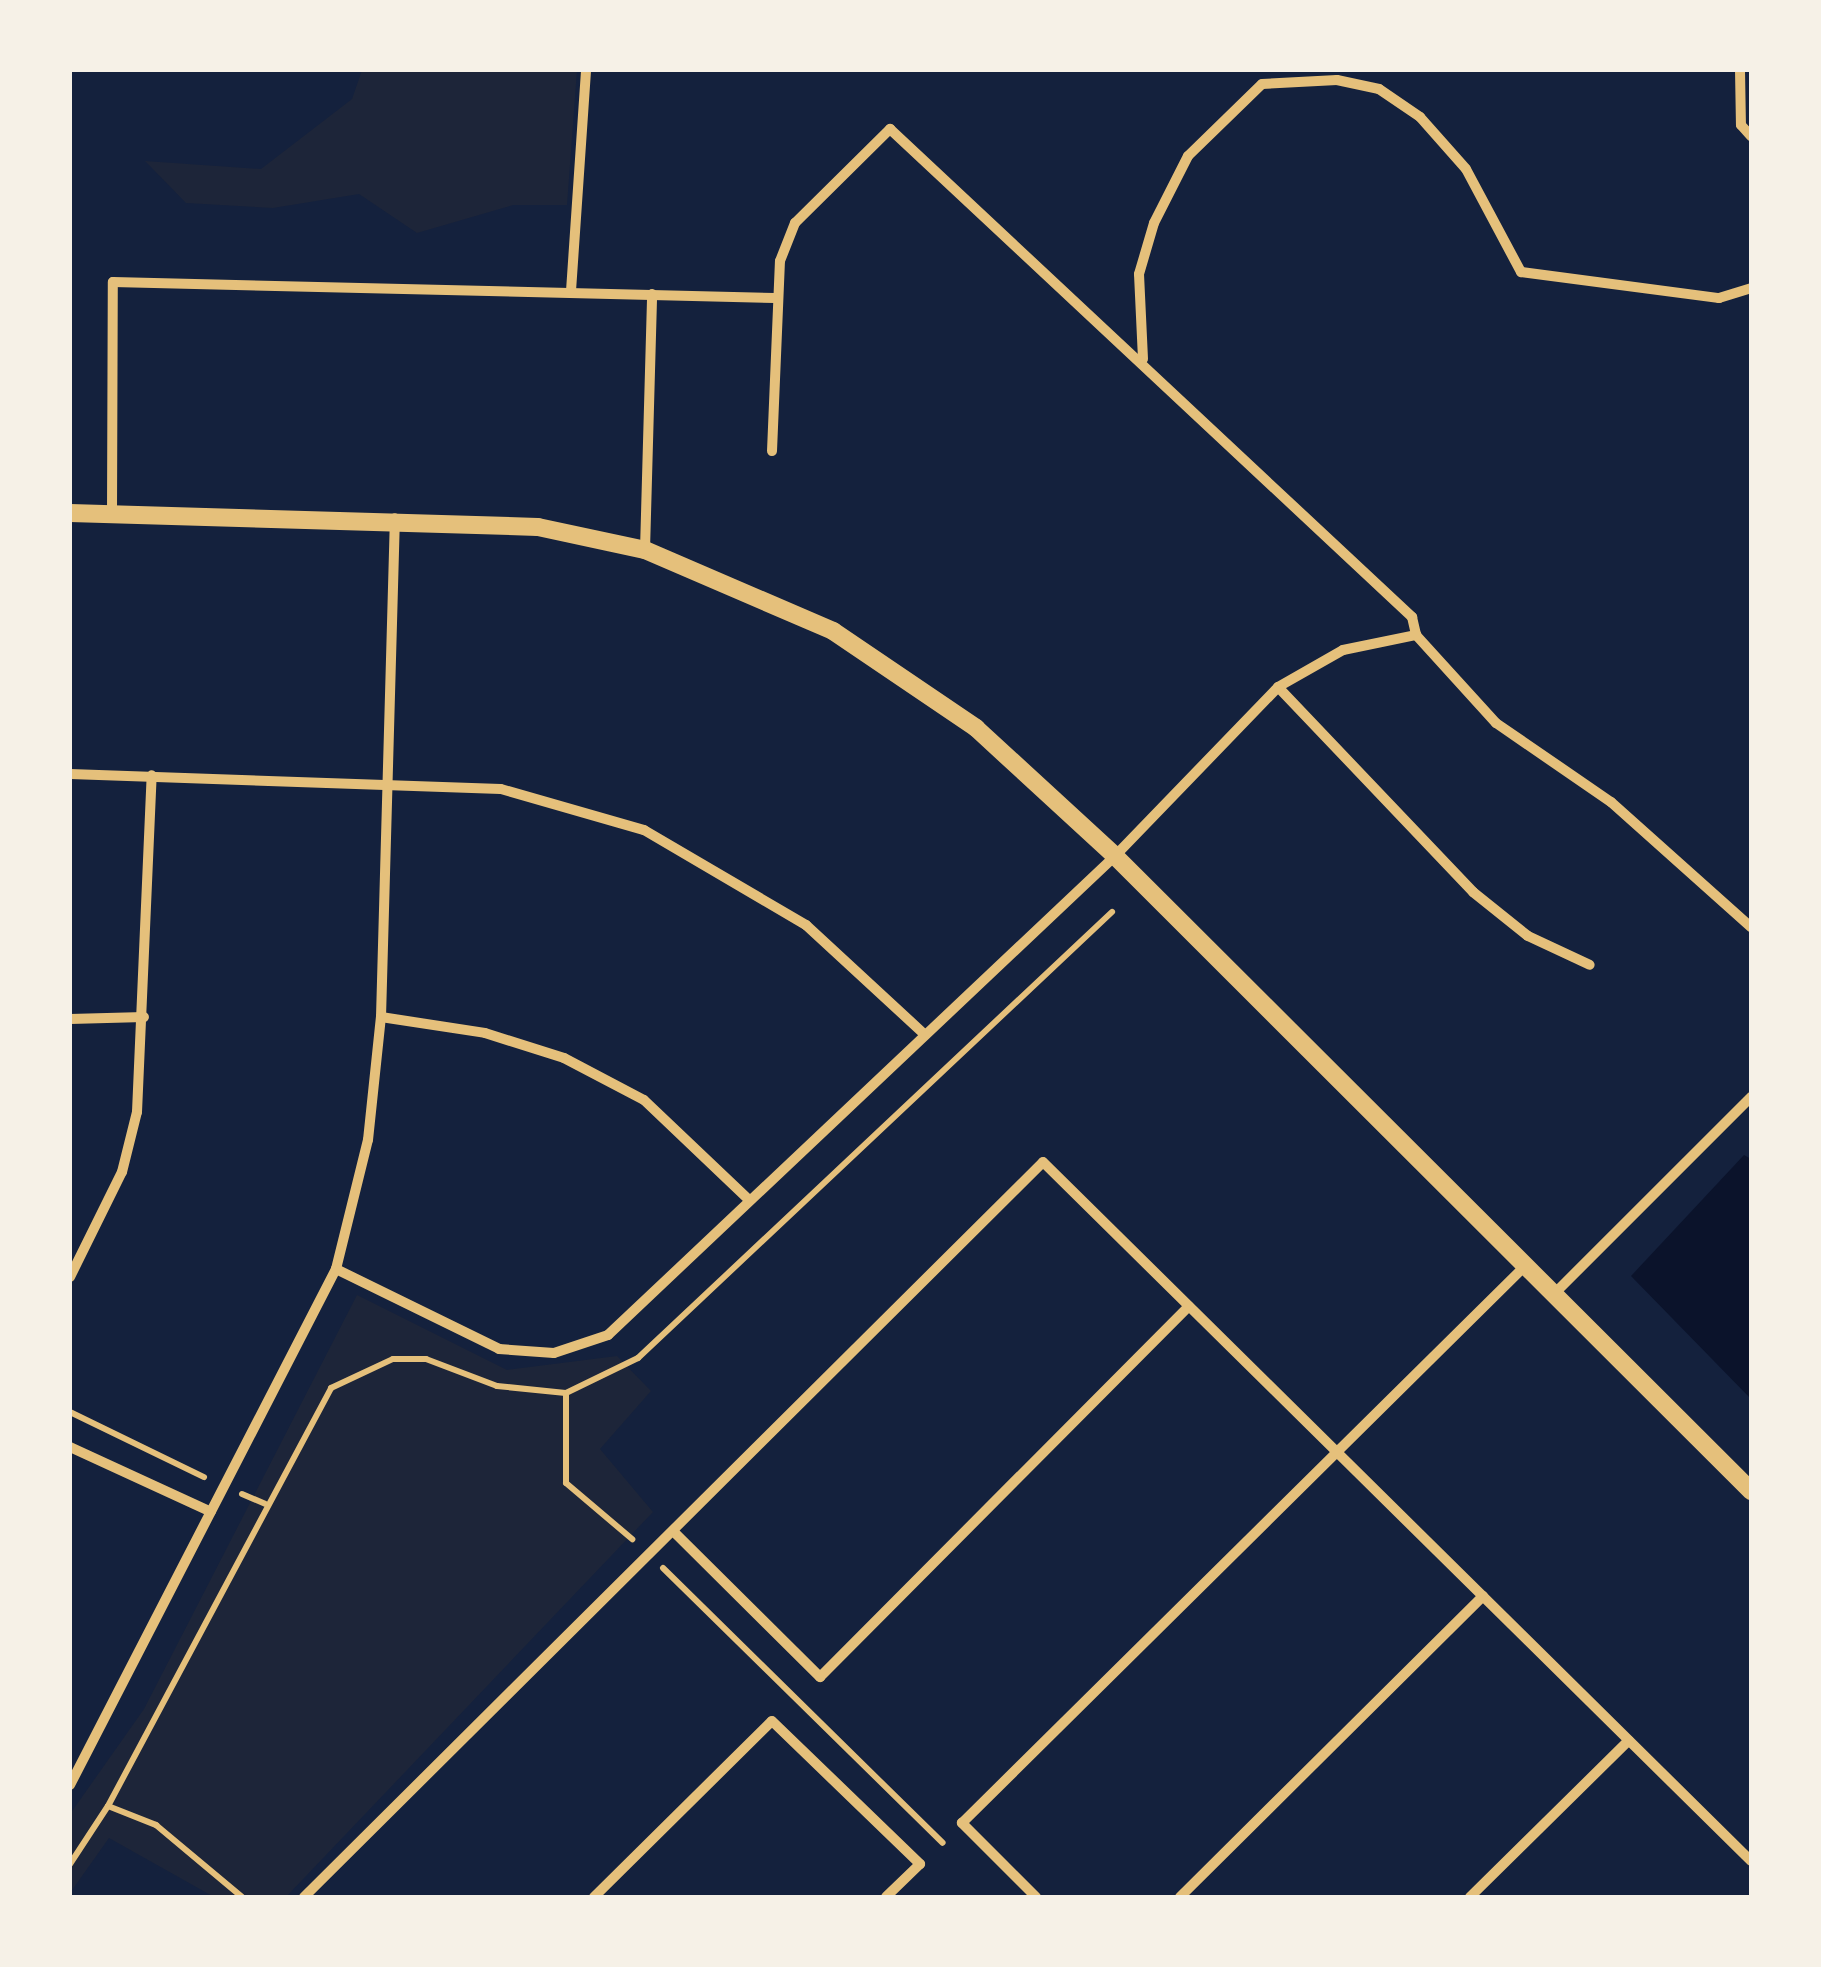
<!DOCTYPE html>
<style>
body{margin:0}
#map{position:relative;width:1821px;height:1967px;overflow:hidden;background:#14213d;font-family:"Open Sans",sans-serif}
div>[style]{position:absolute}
.green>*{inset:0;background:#1d2539}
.water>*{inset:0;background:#0b132b}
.path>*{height:6px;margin:-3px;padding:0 3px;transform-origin:3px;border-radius:3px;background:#e5c07b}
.minor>*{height:10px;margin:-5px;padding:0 5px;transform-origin:5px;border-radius:5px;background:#e5c07b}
.tertiary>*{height:18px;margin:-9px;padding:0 9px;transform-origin:9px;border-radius:9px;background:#e5c07b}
span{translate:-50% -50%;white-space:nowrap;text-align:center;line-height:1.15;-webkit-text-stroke:8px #f6f1e7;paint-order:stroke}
.frame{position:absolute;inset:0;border:72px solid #f6f1e7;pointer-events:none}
</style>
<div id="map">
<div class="green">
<i style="clip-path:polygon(362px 70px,577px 70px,567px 205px,513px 205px,417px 233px,359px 194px,273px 208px,186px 203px,145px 161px,261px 169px,352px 99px)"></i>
<i style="clip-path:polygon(357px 1295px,507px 1370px,617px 1356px,651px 1391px,600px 1449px,653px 1512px,286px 1897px,214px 1897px,109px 1838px,70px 1893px,70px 1814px,144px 1709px)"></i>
</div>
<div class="water">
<i style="clip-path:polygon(1744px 1155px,1751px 1159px,1751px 1399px,1631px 1276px)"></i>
</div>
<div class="path">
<i style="left:566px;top:1393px;width:90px;rotate:90deg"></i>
<i style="left:566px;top:1483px;width:87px;rotate:40.3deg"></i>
<i style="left:70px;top:1412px;width:149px;rotate:25.9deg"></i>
<i style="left:242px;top:1494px;width:25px;rotate:23deg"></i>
<i style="left:663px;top:1568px;width:392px;rotate:44.5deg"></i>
<i style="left:108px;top:1806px;width:474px;rotate:-61.9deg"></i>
<i style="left:331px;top:1388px;width:68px;rotate:-25.1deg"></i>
<i style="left:393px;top:1359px;width:33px"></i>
<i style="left:426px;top:1359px;width:76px;rotate:20.8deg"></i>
<i style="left:497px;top:1386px;width:69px;rotate:5.8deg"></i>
<i style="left:566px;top:1393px;width:80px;rotate:-25.9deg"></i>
<i style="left:638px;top:1358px;width:651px;rotate:-43.26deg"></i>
<i style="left:70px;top:1864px;width:69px;rotate:-56.8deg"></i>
<i style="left:108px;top:1806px;width:52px;rotate:21.6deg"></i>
<i style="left:156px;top:1825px;width:112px;rotate:39.9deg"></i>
</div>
<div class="minor">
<i style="left:1740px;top:70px;width:55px;rotate:89deg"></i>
<i style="left:1741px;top:125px;width:15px;rotate:48deg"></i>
<i style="left:571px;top:291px;width:222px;rotate:-86.1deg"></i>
<i style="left:1143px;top:359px;width:85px;rotate:-92.7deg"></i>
<i style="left:1139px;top:274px;width:53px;rotate:-73.6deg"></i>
<i style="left:1154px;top:223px;width:75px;rotate:-63.1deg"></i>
<i style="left:1188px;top:156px;width:103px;rotate:-44.2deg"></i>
<i style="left:1262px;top:84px;width:75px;rotate:-3.1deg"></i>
<i style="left:1337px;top:80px;width:43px;rotate:12.1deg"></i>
<i style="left:1379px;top:89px;width:50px;rotate:34.3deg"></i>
<i style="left:1420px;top:117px;width:69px;rotate:48.5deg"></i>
<i style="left:1466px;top:169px;width:117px;rotate:61.9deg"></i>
<i style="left:1521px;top:272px;width:200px;rotate:7.5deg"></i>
<i style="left:1719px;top:298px;width:34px;rotate:-17deg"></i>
<i style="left:772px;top:451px;width:190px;rotate:-87.6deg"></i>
<i style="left:780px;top:261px;width:41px;rotate:-68.5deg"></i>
<i style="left:795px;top:223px;width:134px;rotate:-44.7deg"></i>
<i style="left:890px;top:129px;width:715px;rotate:43.07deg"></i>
<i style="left:1412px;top:617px;width:18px;rotate:77deg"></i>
<i style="left:1416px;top:635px;width:119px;rotate:47.7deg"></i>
<i style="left:1496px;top:723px;width:140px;rotate:34.5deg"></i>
<i style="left:1611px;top:802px;width:188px;rotate:41.8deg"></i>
<i style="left:112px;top:512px;width:230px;rotate:-89.8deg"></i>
<i style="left:113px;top:282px;width:662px;rotate:1.38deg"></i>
<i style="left:645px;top:550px;width:256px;rotate:-88.4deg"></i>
<i style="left:1278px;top:687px;width:283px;rotate:46.4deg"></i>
<i style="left:1473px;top:892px;width:70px;rotate:38.7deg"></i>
<i style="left:1528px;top:936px;width:68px;rotate:25.1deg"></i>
<i style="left:70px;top:774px;width:431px;rotate:2deg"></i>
<i style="left:501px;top:789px;width:149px;rotate:16deg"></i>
<i style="left:644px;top:830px;width:188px;rotate:30.4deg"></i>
<i style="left:806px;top:925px;width:159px;rotate:42.7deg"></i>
<i style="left:381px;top:1017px;width:105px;rotate:8.7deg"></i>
<i style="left:485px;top:1033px;width:83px;rotate:17.6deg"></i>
<i style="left:564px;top:1058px;width:90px;rotate:27.7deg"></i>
<i style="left:644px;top:1100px;width:141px;rotate:43.6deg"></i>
<i style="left:70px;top:1019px;width:74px;rotate:-1.5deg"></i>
<i style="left:336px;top:1269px;width:182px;rotate:26.1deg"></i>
<i style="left:499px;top:1349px;width:55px;rotate:4.2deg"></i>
<i style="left:554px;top:1353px;width:57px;rotate:-18.4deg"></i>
<i style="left:608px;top:1335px;width:697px;rotate:-43.37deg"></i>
<i style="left:1115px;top:856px;width:235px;rotate:-46deg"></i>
<i style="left:1278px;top:687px;width:75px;rotate:-29.6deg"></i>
<i style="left:1343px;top:650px;width:75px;rotate:-11.6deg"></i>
<i style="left:70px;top:1277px;width:117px;rotate:-63.7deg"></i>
<i style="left:122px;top:1172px;width:62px;rotate:-76deg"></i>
<i style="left:137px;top:1112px;width:337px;rotate:-87.5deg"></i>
<i style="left:1554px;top:1294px;width:279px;rotate:-45deg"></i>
<i style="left:70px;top:1447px;width:155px;rotate:24.7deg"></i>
<i style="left:674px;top:1532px;width:206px;rotate:44.8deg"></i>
<i style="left:820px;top:1677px;width:523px;rotate:-45.15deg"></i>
<i style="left:70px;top:1785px;width:581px;rotate:-62.73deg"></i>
<i style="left:336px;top:1269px;width:133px;rotate:-76.1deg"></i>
<i style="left:368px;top:1140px;width:124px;rotate:-84deg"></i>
<i style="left:381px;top:1017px;width:499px;rotate:-88.4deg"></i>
<i style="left:304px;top:1897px;width:1042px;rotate:-44.84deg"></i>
<i style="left:1043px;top:1162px;width:995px;rotate:44.63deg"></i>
<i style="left:594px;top:1897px;width:250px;rotate:-44.7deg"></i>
<i style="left:772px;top:1721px;width:206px;rotate:44deg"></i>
<i style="left:920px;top:1864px;width:47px;rotate:135.9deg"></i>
<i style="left:1036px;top:1897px;width:105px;rotate:-135deg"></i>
<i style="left:962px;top:1823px;width:792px;rotate:-44.69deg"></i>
<i style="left:1180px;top:1897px;width:427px;rotate:-44.8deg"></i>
<i style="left:1470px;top:1897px;width:223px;rotate:-44.6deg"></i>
</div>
<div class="tertiary">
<i style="left:70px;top:513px;width:468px;rotate:1.7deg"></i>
<i style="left:538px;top:527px;width:109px;rotate:12.1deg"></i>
<i style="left:645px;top:550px;width:205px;rotate:23.3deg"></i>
<i style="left:833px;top:631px;width:173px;rotate:34.1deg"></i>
<i style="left:976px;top:728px;width:189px;rotate:42.6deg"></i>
<i style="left:1115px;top:856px;width:899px;rotate:44.95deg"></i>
</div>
<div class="frame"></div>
</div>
